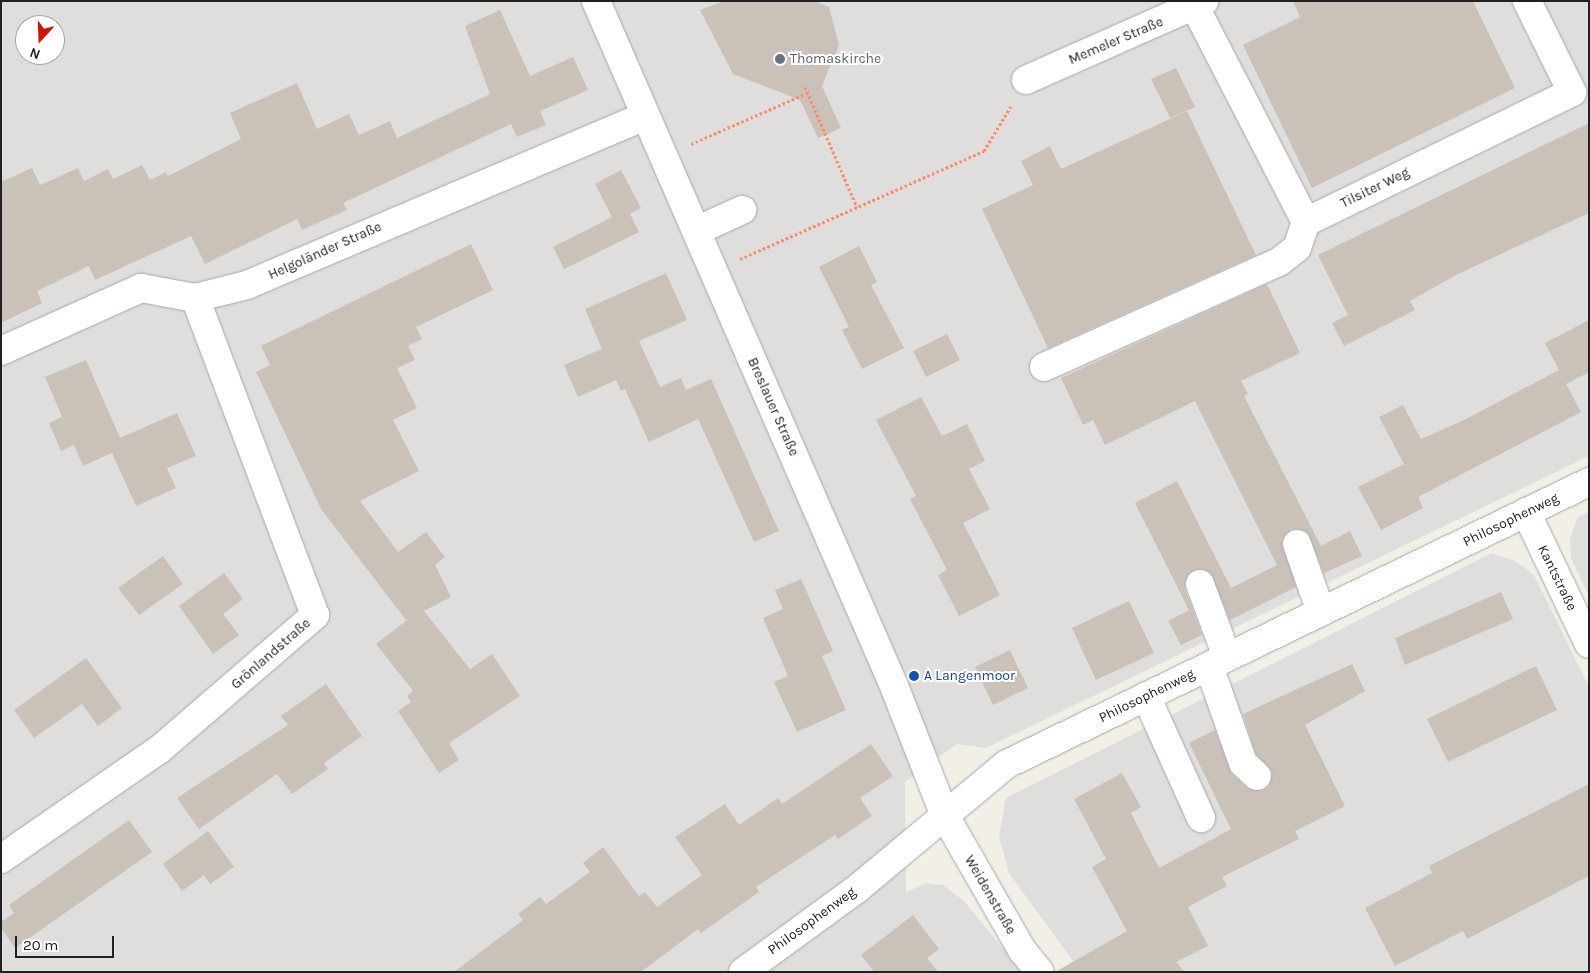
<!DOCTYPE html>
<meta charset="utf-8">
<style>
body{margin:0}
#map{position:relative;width:1590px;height:973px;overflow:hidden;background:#f2efe6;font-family:Karla,sans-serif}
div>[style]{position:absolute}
.residential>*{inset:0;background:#dfdedd}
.building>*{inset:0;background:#cac2b9}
.path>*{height:3px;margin-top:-1.5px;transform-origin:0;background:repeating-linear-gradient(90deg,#ff876a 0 2.5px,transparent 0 5px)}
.roads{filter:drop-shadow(0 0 1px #a8a8a8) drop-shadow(0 0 1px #a8a8a8)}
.minor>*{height:28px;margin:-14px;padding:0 14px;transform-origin:14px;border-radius:14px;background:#fff}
.dots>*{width:14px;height:14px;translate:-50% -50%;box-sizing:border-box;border:2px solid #fff;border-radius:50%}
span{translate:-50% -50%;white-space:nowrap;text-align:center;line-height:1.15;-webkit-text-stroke:4px #fff;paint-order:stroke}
.street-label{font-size:14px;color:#212121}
.worship-label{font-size:14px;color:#5b616d}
.left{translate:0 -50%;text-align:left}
.transit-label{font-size:14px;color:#164399}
.frame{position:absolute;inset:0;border:2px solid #212121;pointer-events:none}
.north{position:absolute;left:15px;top:15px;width:50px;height:50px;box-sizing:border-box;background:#fff;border:1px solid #a6a6a6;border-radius:50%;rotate:200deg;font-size:14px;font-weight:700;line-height:20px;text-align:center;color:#212121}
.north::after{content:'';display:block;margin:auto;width:18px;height:22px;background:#d11400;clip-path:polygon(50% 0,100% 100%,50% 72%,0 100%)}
.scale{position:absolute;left:15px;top:936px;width:99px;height:22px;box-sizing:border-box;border:2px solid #212121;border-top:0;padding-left:6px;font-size:15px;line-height:18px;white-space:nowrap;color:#212121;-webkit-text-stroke:4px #fff;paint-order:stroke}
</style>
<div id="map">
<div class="residential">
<i style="clip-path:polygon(evenodd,1px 1px,1589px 1px,1589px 456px,986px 748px,957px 744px,905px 782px,906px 892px,927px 883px,943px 885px,964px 901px,1023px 972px,1px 972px,1px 1px,25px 25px,55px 25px,55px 55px,25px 55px,25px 25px)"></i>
<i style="clip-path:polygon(1589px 512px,1589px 596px,1571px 558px,1570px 538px,1578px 517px)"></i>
<i style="clip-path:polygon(1492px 553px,1515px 561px,1534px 575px,1589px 687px,1589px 972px,1081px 972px,1009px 873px,999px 837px,1006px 798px)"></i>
</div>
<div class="building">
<i style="clip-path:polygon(725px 1px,814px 1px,829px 7px,839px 45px,822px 86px,841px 128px,818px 138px,800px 100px,733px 74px,700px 10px)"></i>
<i style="clip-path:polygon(1293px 1px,1473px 1px,1515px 88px,1312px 188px,1243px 45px,1300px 17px)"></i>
<i style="clip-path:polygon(500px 10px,530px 76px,573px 57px,588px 90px,540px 111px,546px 125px,517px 137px,511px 124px,343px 203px,347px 210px,302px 230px,297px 219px,205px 264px,191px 236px,95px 280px,89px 266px,37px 291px,42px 303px,1px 323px,1px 182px,32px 168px,40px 185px,78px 168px,84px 181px,108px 169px,113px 179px,142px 165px,150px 180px,166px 172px,168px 176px,241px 139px,230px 113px,297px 83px,317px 129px,349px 114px,359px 135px,390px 121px,397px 138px,490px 94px,465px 26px)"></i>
<i style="clip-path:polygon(1176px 68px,1195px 107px,1170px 118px,1151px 79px)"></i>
<i style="clip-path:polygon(1187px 111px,1256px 255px,1048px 348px,982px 209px,1033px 185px,1021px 161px,1050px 146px,1061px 169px)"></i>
<i style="clip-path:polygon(1589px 123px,1589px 213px,1456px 275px,1410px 301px,1415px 310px,1344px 346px,1332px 323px,1348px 315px,1318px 255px)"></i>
<i style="clip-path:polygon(621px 170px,641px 208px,630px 214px,639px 232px,564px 269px,553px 247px,612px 217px,595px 184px)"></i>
<i style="clip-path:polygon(471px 244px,493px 290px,416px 327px,422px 339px,408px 346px,415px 360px,397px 368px,417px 408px,393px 420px,419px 471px,360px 501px,398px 552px,426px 532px,445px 557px,435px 565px,451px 597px,424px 611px,470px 669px,492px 654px,520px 696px,449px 743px,459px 760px,439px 773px,398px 711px,411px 702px,407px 696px,413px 691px,376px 644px,411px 617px,406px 620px,321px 509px,256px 372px,270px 365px,261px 346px)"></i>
<i style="clip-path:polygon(859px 246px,877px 282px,871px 285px,904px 348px,862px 369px,842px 330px,849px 327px,819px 267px)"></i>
<i style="clip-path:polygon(666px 273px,687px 320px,639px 341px,660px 387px,681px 378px,686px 390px,711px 379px,779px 531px,754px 542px,698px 419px,649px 442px,625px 389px,621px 391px,616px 380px,578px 397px,564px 365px,602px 349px,585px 309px)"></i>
<i style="clip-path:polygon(1267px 284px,1300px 353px,1241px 381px,1248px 394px,1244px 396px,1321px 546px,1350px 531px,1362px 556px,1324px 573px,1307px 532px,1291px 529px,1282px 542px,1296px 587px,1230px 620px,1210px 572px,1194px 570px,1185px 581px,1185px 589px,1202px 635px,1181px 645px,1168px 621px,1189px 610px,1135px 503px,1177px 481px,1231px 588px,1277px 565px,1195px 401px,1105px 445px,1093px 420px,1083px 425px,1061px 378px)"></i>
<i style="clip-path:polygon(1589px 320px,1589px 372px,1566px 384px,1581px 412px,1418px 497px,1423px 508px,1381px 530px,1358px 487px,1404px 464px,1379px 417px,1403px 405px,1421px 439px,1464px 420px,1559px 370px,1545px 343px)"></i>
<i style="clip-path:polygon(947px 334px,960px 360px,926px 377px,913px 351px)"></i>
<i style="clip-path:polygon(86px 360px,120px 438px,177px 413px,196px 456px,167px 468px,176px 488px,136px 506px,112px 453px,83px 466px,74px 445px,61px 451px,49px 423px,62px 417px,45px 377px)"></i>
<i style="clip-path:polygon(921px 397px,942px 436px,967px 424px,985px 461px,969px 469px,990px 509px,963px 523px,1000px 595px,959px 616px,938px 575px,947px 570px,910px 499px,916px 496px,876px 420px)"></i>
<i style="clip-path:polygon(163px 556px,183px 584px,139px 615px,118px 588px)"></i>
<i style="clip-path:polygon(224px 573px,243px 599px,223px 614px,239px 635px,213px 654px,179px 606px)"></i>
<i style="clip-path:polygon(801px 579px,833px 651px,822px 656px,846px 710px,797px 732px,774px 682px,788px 676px,763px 618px,783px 609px,775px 590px)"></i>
<i style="clip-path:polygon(1501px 592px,1513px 619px,1405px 665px,1395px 638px)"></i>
<i style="clip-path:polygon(1129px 601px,1154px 653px,1096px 680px,1072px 628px)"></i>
<i style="clip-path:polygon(1010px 650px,1028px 688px,993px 705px,975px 667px)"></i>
<i style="clip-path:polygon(86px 658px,122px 708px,98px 726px,82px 704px,34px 738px,14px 710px)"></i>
<i style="clip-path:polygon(1352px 664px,1365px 691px,1305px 725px,1345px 806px,1295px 831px,1299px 839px,1222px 877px,1227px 886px,1188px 907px,1208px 946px,1176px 962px,1185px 972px,1055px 972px,1127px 931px,1092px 867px,1106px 859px,1074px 799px,1122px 773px,1141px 807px,1131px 813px,1159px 868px,1231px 829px,1189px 743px,1215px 730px,1232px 774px,1247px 788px,1262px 791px,1269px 786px,1272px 772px,1256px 754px,1243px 714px)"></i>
<i style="clip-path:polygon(1536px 666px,1557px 710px,1448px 762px,1427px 719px)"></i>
<i style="clip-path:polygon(326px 684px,362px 736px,324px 763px,328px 769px,292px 794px,277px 774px,199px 829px,177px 798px,288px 725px,281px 716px)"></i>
<i style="clip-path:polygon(871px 744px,893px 776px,860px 798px,872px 816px,838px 839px,835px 835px,756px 887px,759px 892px,701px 933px,698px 929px,641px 972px,454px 972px,523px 920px,518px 914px,540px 897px,546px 904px,590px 872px,583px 863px,603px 847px,639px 896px,645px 892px,657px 907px,702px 875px,675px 837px,725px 804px,739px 825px,778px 798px,782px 804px)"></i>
<i style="clip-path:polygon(1589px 784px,1589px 876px,1467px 939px,1463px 931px,1395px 966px,1365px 908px,1432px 873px,1429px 866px)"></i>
<i style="clip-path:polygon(129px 820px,152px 852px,15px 948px,1px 928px,1px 922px,14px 913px,9px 905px)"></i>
<i style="clip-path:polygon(208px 831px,234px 867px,210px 884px,204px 875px,182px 891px,163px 864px)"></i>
<i style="clip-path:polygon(913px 915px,939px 949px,927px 958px,938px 972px,874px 972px,861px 955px)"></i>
</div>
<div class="path">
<i style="left:805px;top:87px;width:131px;rotate:66.6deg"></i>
<i style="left:691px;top:144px;width:127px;rotate:-23.7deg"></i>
<i style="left:740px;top:259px;width:267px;rotate:-23.9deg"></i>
<i style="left:984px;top:151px;width:52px;rotate:-59deg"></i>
</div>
<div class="roads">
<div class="minor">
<i style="left:596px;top:1px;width:747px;rotate:66.49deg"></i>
<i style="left:894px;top:686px;width:140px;rotate:68.6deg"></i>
<i style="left:945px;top:816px;width:155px;rotate:60.1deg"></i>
<i style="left:1022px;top:950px;width:28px;rotate:51deg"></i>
<i style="left:1195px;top:7px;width:242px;rotate:62.7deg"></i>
<i style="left:1306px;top:222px;width:296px;rotate:-26deg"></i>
<i style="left:1572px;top:92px;width:102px;rotate:-116.3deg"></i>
<i style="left:1026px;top:80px;width:195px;rotate:-23.9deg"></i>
<i style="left:696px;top:231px;width:51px;rotate:-24.5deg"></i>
<i style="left:1px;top:351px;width:154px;rotate:-24.2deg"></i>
<i style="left:141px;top:288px;width:55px;rotate:10.5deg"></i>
<i style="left:195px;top:298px;width:54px;rotate:-14deg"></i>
<i style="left:247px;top:285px;width:433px;rotate:-23deg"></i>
<i style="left:1044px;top:367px;width:257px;rotate:-24.1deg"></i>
<i style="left:1279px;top:262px;width:23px;rotate:-38deg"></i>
<i style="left:1297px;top:248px;width:28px;rotate:-71deg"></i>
<i style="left:1526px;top:512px;width:146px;rotate:64.5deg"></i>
<i style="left:1297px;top:544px;width:72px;rotate:70.6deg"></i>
<i style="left:1200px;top:584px;width:78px;rotate:69.7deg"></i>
<i style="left:1209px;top:666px;width:103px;rotate:70.7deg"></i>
<i style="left:1243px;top:763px;width:19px;rotate:43deg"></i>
<i style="left:1146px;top:696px;width:134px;rotate:65.7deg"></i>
<i style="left:1px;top:859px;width:193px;rotate:-34.7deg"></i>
<i style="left:160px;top:749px;width:205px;rotate:-40.8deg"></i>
<i style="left:315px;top:615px;width:339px;rotate:-110.7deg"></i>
<i style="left:743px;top:972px;width:142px;rotate:-36.1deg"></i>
<i style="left:858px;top:888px;width:194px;rotate:-39.8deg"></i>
<i style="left:1007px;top:764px;width:647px;rotate:-25.85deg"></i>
</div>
</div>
<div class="dots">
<i style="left:780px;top:59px;background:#6b7280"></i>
<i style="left:914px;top:676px;background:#1a4fb4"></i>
</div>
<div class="street-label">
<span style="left:1116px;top:41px;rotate:-23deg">Memeler Straße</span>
<span style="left:1375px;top:188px;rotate:-26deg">Tilsiter Weg</span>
<span style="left:325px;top:251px;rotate:-24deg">Helgoländer Straße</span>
<span style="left:773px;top:407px;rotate:66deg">Breslauer Straße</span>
<span style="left:1511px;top:520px;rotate:-26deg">Philosophenweg</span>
<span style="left:1557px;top:578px;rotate:64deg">Kantstraße</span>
<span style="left:271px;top:654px;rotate:-41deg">Grönlandstraße</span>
<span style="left:1147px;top:696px;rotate:-26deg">Philosophenweg</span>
<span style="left:990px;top:895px;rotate:60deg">Weidenstraße</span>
<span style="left:812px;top:921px;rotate:-36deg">Philosophenweg</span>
</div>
<div class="worship-label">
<span class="left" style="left:790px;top:59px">Thomaskirche</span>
</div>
<div class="transit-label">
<span class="left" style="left:924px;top:676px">A Langenmoor</span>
</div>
<div class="frame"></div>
<div class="north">N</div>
<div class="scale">20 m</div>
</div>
